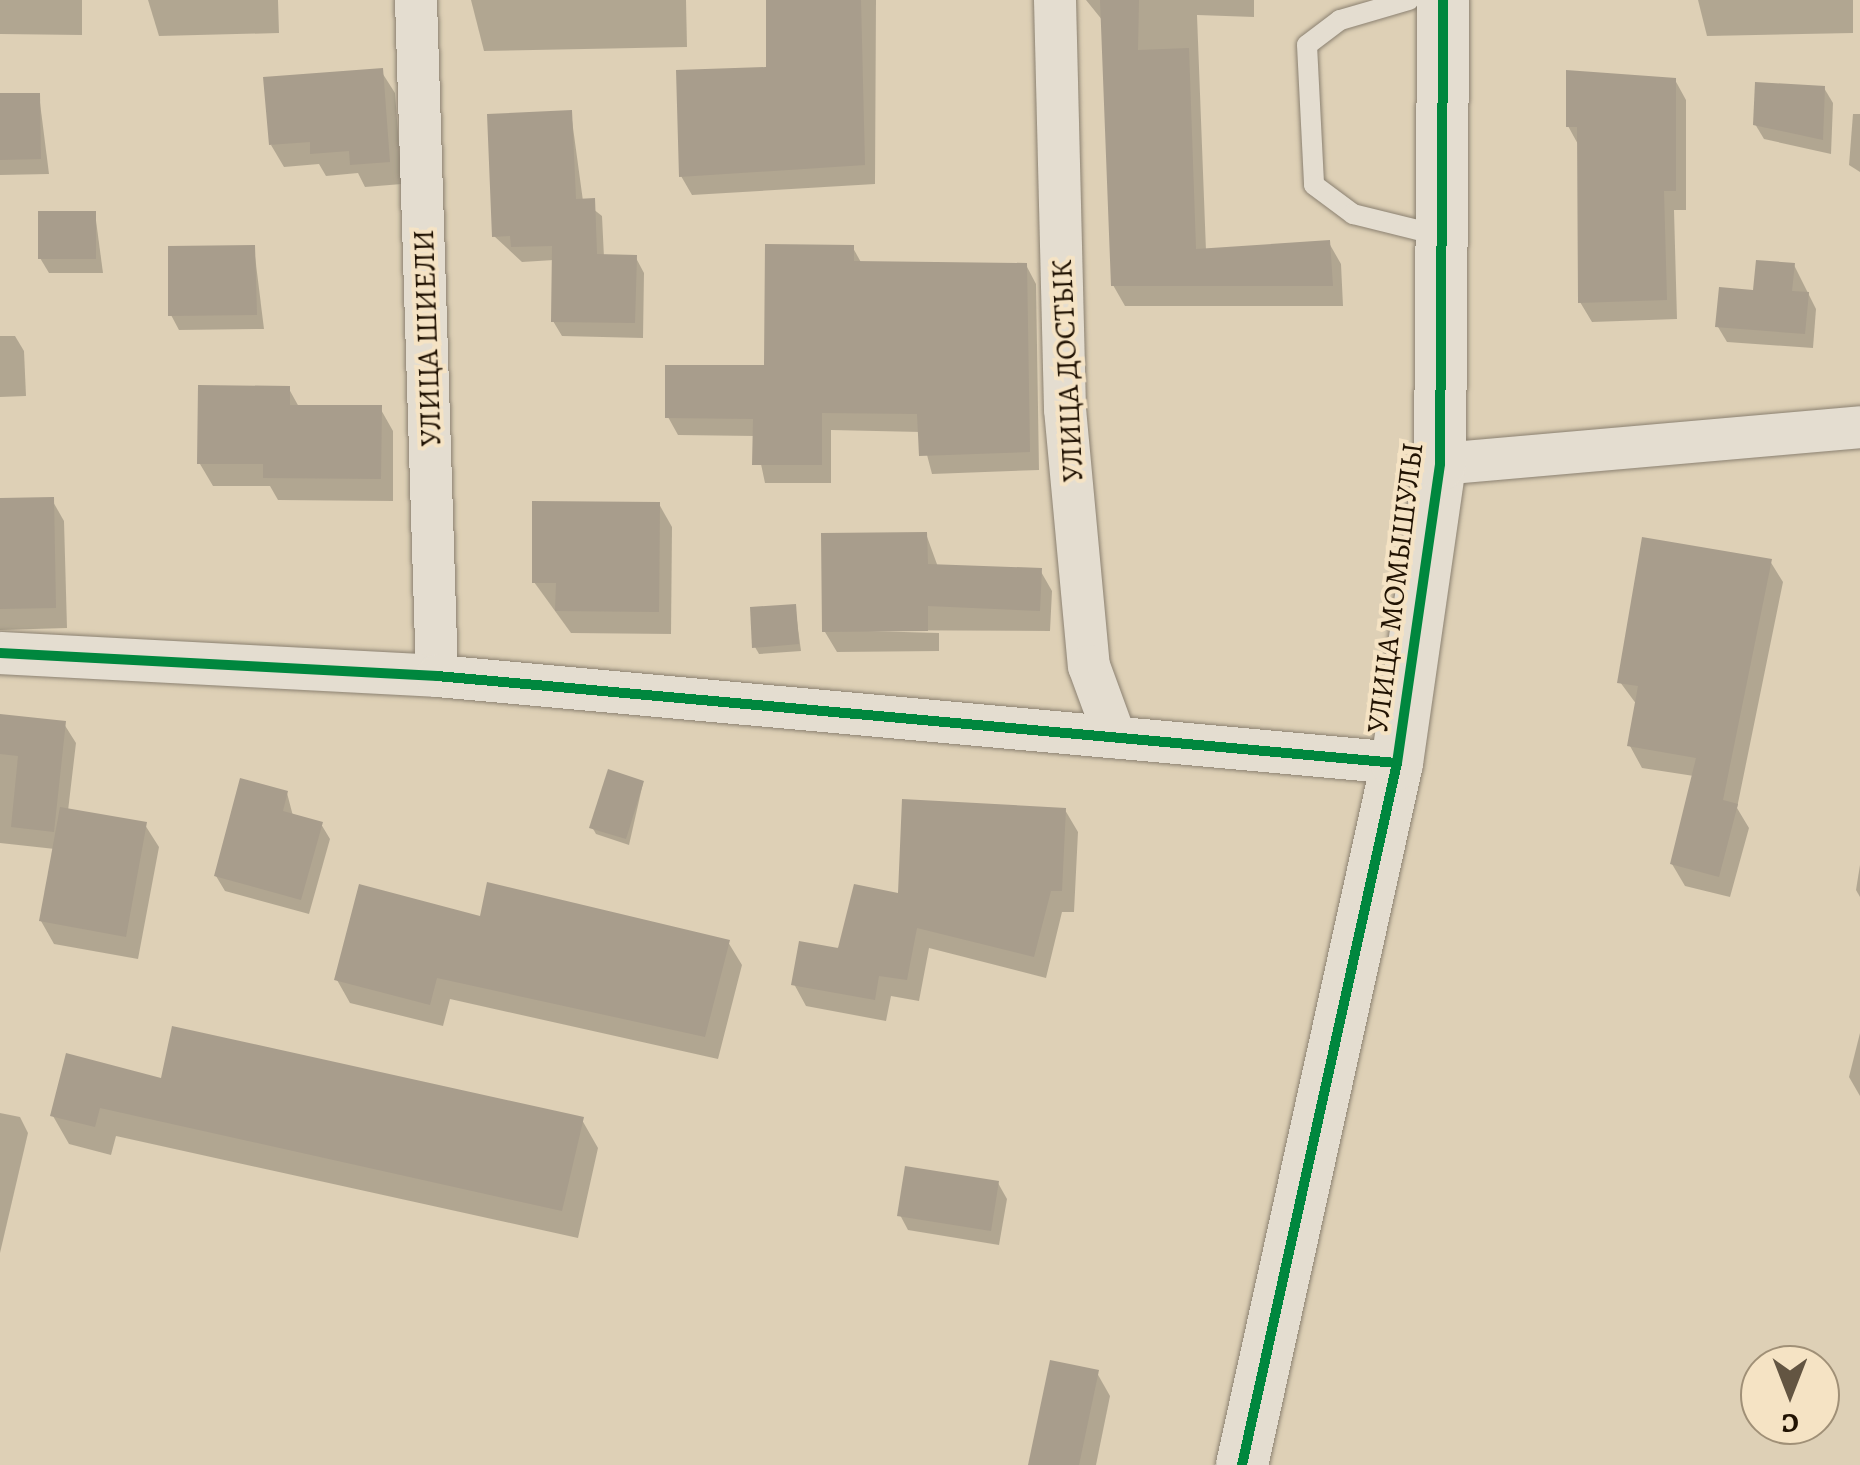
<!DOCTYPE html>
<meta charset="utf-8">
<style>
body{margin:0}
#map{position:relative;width:1860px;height:1465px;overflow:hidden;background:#ded0b6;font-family:Alegreya,serif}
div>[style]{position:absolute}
.shadow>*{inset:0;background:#0003}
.building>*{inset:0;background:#a89d8c}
.roads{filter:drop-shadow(0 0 2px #8b8171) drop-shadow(0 0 2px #8b8171)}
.service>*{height:20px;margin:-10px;padding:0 10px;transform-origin:10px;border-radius:10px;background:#e4ddd0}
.minor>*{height:42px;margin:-21px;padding:0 21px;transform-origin:21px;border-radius:21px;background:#e4ddd0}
.tertiary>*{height:52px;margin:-26px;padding:0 26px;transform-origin:26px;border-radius:26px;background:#e4ddd0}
.cycleway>*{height:10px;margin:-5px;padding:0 5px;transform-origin:5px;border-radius:5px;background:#00873e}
span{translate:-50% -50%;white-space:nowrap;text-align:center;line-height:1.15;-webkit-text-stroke:8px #f5e3c4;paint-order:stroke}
.street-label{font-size:30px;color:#211303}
.north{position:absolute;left:1740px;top:1345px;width:100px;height:100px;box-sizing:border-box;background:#f5e3c4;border:2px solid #a09077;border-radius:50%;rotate:180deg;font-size:28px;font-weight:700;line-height:40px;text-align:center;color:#211303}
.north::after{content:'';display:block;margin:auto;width:35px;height:45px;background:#635542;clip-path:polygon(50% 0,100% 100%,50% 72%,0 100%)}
</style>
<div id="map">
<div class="shadow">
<i style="clip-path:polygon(0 0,82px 0,82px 35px,0 34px)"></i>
<i style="clip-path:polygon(148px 0,278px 0,279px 33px,159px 36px)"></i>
<i style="clip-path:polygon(471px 0,686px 0,687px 47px,484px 51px)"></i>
<i style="clip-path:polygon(768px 0,876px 0,875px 184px,692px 195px,681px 176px,769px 70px)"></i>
<i style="clip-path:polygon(1086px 0,1254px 0,1254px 17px,1197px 15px,1206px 251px,1329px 243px,1341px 264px,1343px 306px,1125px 306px,1113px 285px,1103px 21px)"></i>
<i style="clip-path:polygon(1698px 0,1853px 0,1853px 33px,1707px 36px)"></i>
<i style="clip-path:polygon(381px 71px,395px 93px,402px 184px,365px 187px,358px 173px,326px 176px,319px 164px,284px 167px,271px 145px)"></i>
<i style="clip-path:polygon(1675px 80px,1686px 100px,1686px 210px,1674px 210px,1677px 319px,1592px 322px,1580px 302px,1579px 146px,1568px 126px)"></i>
<i style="clip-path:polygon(1824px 88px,1833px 103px,1831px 154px,1764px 139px,1755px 124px)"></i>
<i style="clip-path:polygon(39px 95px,49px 174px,0 175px,0 96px)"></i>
<i style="clip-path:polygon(571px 113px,583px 201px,602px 216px,604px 257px,636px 258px,644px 273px,643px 338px,562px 336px,553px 321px,554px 260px,522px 262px,494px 236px)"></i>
<i style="clip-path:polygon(1853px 114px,1860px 114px,1860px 172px,1849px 165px)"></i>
<i style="clip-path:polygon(95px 213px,103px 273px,49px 273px,40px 258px)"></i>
<i style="clip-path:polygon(254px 248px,264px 329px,179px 330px,171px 315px)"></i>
<i style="clip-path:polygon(853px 248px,862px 264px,1026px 265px,1036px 284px,1039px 470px,932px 474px,921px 432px,831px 430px,831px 483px,765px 483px,755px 436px,678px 435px,668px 417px,766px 368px)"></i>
<i style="clip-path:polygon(1794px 265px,1816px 309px,1813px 348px,1727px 342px,1718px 327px)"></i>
<i style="clip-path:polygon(0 336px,15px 336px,24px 351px,26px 396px,0 397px)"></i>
<i style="clip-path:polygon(289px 389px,299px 407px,380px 408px,393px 431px,393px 501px,278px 500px,270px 486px,213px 486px,200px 464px)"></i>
<i style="clip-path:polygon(0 500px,52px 500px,64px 521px,67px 628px,0 630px)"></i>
<i style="clip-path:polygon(659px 504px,672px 527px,671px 634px,571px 633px,534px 582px)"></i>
<i style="clip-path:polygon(926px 534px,938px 567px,1040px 570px,1052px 591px,1050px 631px,833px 630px,939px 633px,939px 651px,837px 652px,825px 632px)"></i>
<i style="clip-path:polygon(1770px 561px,1783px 582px,1737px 808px,1749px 828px,1730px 897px,1685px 886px,1672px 864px,1694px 776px,1642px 768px,1630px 746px,1637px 705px,1620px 682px)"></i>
<i style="clip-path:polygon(795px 606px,801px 651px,759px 654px,755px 647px)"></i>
<i style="clip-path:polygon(0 717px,64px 724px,76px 743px,68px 811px,145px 825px,159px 847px,138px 959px,54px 944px,41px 921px,55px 849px,0 843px)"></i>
<i style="clip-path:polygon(643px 783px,629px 845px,596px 834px,592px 827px)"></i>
<i style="clip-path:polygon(287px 793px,293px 816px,321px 824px,330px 839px,309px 914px,225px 891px,216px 876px)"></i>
<i style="clip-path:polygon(1065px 810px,1078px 832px,1074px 912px,1062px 912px,1046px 978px,929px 948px,919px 1001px,891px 996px,886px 1021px,806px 1006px,794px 984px,900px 896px)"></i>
<i style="clip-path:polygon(1860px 865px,1860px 897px,1856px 890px)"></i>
<i style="clip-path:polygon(482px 919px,728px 942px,742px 965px,718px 1059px,450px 999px,443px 1026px,350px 1003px,337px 980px)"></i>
<i style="clip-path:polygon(1860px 1033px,1860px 1096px,1849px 1077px)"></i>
<i style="clip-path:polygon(163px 1081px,582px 1120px,598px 1148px,578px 1238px,116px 1136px,111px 1155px,69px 1144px,53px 1116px)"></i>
<i style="clip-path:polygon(0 1113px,20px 1117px,28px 1133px,0 1253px)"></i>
<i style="clip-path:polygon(998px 1183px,1007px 1199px,999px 1245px,908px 1230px,900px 1215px)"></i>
<i style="clip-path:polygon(1097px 1373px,1110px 1396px,1096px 1465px,1031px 1465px)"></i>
</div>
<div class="building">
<i style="clip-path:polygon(766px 0,861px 0,865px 165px,679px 177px,676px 70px,766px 67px)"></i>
<i style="clip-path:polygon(1100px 0,1139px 0,1138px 50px,1189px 48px,1196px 249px,1330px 240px,1333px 286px,1111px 286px)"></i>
<i style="clip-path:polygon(383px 68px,390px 162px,350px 165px,349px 151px,310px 154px,310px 142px,269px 145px,263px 77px)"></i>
<i style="clip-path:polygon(1566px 70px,1676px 78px,1676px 191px,1664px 191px,1667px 300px,1578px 303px,1577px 127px,1566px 127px)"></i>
<i style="clip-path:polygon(1755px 82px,1825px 86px,1823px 140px,1753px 125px)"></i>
<i style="clip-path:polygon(0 93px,40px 93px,41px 159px,0 160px)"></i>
<i style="clip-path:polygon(572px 110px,576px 199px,595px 198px,597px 254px,637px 255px,635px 323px,551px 322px,552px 246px,511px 247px,510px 236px,492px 237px,487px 114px)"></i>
<i style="clip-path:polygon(38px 211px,96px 211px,96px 259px,38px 259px)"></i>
<i style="clip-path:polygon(765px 244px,854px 245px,854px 261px,1027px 263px,1030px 452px,919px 456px,917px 414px,822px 413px,822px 465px,752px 465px,753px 419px,665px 418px,665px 365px,764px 365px)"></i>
<i style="clip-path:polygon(255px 245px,257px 315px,168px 316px,168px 246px)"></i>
<i style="clip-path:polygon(1756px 260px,1795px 263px,1792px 291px,1809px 292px,1805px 334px,1715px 327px,1719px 287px,1753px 290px)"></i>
<i style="clip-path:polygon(198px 385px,290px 386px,290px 405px,382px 405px,381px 479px,263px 478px,263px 464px,197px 464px)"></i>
<i style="clip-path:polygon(54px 497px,56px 608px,0 609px,0 498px)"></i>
<i style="clip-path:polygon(532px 501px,660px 502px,659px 612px,555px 611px,556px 583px,532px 583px)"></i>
<i style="clip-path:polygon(927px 532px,928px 564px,1042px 568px,1040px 611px,928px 606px,928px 631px,822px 632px,821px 533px)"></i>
<i style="clip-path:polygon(1642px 537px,1772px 559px,1723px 800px,1738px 804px,1719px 877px,1670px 864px,1696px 758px,1627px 746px,1638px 686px,1617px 683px)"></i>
<i style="clip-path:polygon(796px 604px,799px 644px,752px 648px,750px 607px)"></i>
<i style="clip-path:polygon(0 714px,66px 721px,54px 832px,11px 827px,18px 756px,0 754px)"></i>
<i style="clip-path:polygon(608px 769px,644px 781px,626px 839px,589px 828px)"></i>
<i style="clip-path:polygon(240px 778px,288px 791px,283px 811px,323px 822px,301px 900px,214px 876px)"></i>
<i style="clip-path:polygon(902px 799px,1066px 808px,1062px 891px,1051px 891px,1034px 957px,917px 928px,907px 980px,879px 976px,875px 1000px,791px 985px,799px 941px,838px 948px,854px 884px,898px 893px)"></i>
<i style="clip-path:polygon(60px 807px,147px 822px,126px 937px,39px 921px)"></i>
<i style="clip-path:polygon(487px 882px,730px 940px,705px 1037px,437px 978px,430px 1005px,334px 980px,359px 884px,480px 916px)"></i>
<i style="clip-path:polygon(172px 1026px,584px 1117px,562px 1211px,100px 1108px,95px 1127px,50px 1116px,66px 1053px,161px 1078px)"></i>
<i style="clip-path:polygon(905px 1166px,999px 1181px,991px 1231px,897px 1216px)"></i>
<i style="clip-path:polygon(1050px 1360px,1099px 1370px,1079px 1465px,1028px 1465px)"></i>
</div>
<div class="roads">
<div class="service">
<i style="left:1409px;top:0;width:72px;rotate:163.8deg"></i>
<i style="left:1340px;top:20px;width:41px;rotate:142.9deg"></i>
<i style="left:1307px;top:45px;width:140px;rotate:87.1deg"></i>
<i style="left:1314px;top:185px;width:49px;rotate:36.6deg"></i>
<i style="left:1353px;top:214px;width:92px;rotate:13.9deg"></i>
</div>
<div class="minor">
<i style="left:416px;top:0;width:676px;rotate:88.22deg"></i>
<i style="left:1055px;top:0;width:409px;rotate:88.6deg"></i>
<i style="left:1065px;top:409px;width:258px;rotate:84.7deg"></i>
<i style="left:1089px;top:666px;width:76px;rotate:69.9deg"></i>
<i style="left:1440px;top:464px;width:422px;rotate:-5deg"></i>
<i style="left:0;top:653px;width:438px;rotate:3deg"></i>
<i style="left:437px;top:676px;width:964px;rotate:5.18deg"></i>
</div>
<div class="tertiary">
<i style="left:1242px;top:1465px;width:719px;rotate:-77.55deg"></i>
<i style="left:1397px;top:763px;width:302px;rotate:-81.8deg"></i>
<i style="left:1440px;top:464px;width:464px;rotate:-89.6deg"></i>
</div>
</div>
<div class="cycleway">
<i style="left:0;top:653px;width:438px;rotate:3deg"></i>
<i style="left:437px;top:676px;width:964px;rotate:5.18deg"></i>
<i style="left:1242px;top:1465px;width:719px;rotate:-77.55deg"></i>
<i style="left:1397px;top:763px;width:302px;rotate:-81.8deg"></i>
<i style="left:1440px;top:464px;width:464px;rotate:-89.6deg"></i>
</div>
<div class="street-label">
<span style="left:427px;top:338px;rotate:-92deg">УЛИЦА ШИЕЛИ</span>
<span style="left:1067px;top:371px;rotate:-93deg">УЛИЦА ДОСТЫК</span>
<span style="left:1395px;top:588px;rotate:-83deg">УЛИЦА МОМЫШУЛЫ</span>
</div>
<div class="north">С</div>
</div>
